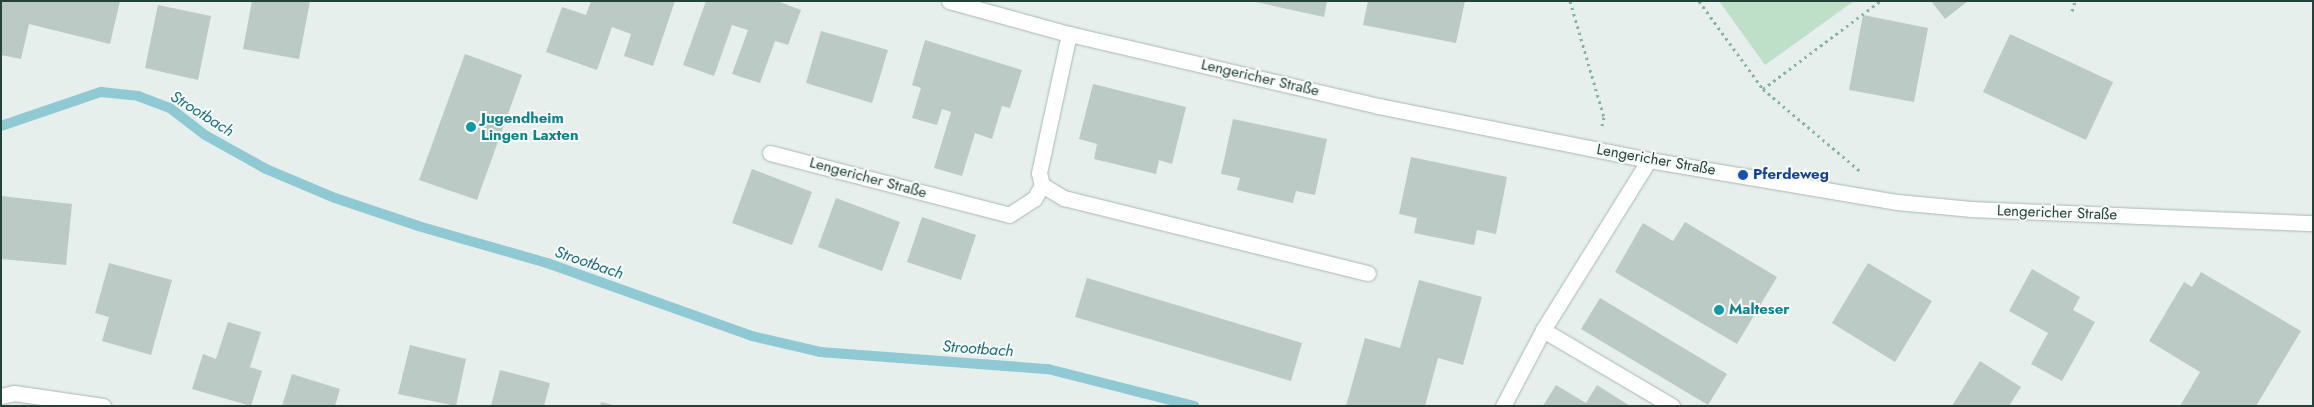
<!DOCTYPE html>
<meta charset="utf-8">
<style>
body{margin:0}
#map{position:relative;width:2314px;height:407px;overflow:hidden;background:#e6efeb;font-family:Jost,sans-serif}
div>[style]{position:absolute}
.green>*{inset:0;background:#bfe0c8}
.stream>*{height:10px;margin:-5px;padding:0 5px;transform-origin:5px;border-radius:5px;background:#8ec9d4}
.building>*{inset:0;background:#bbcac4}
.path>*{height:3px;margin-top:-1.5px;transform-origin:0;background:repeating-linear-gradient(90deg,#86b3a5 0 2.5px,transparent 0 6.5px)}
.roads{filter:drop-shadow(0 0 1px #a8b8b2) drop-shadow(0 0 1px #a8b8b2)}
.minor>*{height:15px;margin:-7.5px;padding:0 7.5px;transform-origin:7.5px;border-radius:7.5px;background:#fff}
.secondary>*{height:15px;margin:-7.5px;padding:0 7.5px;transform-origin:7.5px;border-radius:7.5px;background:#fff}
.dots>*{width:14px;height:14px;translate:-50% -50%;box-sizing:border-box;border:2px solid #f7fbf9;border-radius:50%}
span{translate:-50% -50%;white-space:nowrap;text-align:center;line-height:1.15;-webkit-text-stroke:4px #f7fbf9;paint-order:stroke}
.street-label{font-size:15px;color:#24423a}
.culture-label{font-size:15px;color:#0d838f;font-weight:700}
.left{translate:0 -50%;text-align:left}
.transit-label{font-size:15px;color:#164399;font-weight:700}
.water-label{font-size:16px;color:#1c6f80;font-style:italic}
.frame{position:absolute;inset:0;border:2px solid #24423a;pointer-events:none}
</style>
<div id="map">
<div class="green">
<i style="clip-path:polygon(1719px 1px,1854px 1px,1765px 65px)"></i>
</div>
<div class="stream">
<i style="left:1px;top:126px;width:106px;rotate:-18.8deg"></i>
<i style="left:101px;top:92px;width:37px;rotate:6deg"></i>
<i style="left:138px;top:96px;width:34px;rotate:21deg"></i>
<i style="left:170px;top:108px;width:44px;rotate:37.6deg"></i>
<i style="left:205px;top:135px;width:70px;rotate:29.1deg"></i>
<i style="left:266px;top:169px;width:75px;rotate:22.8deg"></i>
<i style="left:335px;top:198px;width:88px;rotate:18.6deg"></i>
<i style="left:418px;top:226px;width:134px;rotate:16deg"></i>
<i style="left:547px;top:263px;width:218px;rotate:19.6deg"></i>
<i style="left:752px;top:336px;width:70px;rotate:13.2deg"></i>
<i style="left:820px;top:352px;width:229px;rotate:4.3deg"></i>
<i style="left:1048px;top:369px;width:151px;rotate:14.2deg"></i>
</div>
<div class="building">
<i style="clip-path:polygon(1px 1px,120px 1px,110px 44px,29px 24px,21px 59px,1px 55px)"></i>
<i style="clip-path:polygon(252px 1px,310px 1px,299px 59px,243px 49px)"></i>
<i style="clip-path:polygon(591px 1px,675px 1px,653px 66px,624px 56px,631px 34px,612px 27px,597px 70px,546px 52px,562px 7px,586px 15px)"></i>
<i style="clip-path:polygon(706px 1px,777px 1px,801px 10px,788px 45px,775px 41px,760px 83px,732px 74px,748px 30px,732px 25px,714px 76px,683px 65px)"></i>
<i style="clip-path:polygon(1251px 1px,1327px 1px,1324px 17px)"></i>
<i style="clip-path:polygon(1368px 1px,1465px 1px,1456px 43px,1363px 25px)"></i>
<i style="clip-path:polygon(1931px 1px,1968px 1px,1945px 19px)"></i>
<i style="clip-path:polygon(158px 5px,211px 16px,198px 80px,145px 68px)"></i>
<i style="clip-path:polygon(1863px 15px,1928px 28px,1914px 102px,1849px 90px)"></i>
<i style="clip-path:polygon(821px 31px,888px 50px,872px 103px,806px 83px)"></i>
<i style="clip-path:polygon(2010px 34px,2113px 82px,2086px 140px,1983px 92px)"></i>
<i style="clip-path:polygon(925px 40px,1022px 70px,1010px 108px,1002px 106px,992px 139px,975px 133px,962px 176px,934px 168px,951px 112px,942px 109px,937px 125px,912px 118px,921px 88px,912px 85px)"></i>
<i style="clip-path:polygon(465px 54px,522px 75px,477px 200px,419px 180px)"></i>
<i style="clip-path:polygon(1093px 84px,1186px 107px,1172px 164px,1159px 160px,1156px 174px,1094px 159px,1097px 144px,1079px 139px)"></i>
<i style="clip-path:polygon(1233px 119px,1327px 139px,1315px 195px,1296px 191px,1293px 203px,1237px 190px,1240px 178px,1221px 174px)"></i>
<i style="clip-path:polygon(1411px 157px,1507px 177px,1496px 234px,1477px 230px,1474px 245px,1414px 233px,1417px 218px,1399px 214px)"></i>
<i style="clip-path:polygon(752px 169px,812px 192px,792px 245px,732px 223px)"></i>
<i style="clip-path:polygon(1px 196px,72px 204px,66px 265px,1px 259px)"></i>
<i style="clip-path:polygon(836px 198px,900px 222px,882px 271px,818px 247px)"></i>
<i style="clip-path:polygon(922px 217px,976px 235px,961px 280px,907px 262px)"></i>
<i style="clip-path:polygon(1685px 222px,1777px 277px,1737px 344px,1615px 272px,1643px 223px,1673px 241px)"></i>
<i style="clip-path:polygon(109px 263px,172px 280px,151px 355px,102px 341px,109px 317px,95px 313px)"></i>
<i style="clip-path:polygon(1868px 263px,1932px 301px,1895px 362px,1832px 323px)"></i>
<i style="clip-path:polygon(2032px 269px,2080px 297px,2073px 310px,2095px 322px,2062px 381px,2031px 364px,2048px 333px,2009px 311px)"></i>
<i style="clip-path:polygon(2201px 272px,2301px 331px,2256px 406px,2180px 406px,2200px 372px,2149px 341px,2184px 282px,2192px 287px)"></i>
<i style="clip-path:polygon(1087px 278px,1302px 343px,1291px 381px,1075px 317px)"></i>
<i style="clip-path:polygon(1419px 280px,1482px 297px,1463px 365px,1438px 358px,1425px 406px,1346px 406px,1365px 338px,1400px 348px)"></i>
<i style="clip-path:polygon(1600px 298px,1727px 374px,1708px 405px,1581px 329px)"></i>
<i style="clip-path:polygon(228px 322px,261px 332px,250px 367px,262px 371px,251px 406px,192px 389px,203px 354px,216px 359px)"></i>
<i style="clip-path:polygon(410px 345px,466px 359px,456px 406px,398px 394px)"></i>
<i style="clip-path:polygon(1980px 361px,2021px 387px,2009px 406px,1952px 406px)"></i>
<i style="clip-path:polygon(500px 370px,550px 383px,544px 406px,491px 406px)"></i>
<i style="clip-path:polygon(292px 374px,340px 389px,335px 406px,282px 406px)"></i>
<i style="clip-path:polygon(1556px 385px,1586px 403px,1597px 385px,1630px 406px,1543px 406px)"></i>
<i style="clip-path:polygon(601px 402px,613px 405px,613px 406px,600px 406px)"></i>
</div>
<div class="path">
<i style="left:1570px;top:1px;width:121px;rotate:73.7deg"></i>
<i style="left:1604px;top:117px;width:9px;rotate:103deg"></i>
<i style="left:1699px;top:1px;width:109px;rotate:54deg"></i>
<i style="left:1763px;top:89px;width:126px;rotate:40.2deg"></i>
<i style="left:2072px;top:11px;width:10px;rotate:-73deg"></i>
<i style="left:1763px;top:89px;width:146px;rotate:-36.9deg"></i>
</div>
<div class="roads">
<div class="minor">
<i style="left:1069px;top:34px;width:142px;rotate:102.2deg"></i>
<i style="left:1039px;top:173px;width:12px;rotate:76deg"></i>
<i style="left:1042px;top:185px;width:26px;rotate:31deg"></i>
<i style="left:1064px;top:198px;width:313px;rotate:13.9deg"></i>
<i style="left:770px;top:153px;width:247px;rotate:14.5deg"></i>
<i style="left:1009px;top:215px;width:30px;rotate:-33deg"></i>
<i style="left:1034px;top:199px;width:16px;rotate:-60deg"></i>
<i style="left:1543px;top:330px;width:150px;rotate:30.5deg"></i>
<i style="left:1px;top:396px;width:13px;rotate:-13deg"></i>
<i style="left:14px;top:393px;width:90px;rotate:8.3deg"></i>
<i style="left:1503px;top:406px;width:86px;rotate:-62.2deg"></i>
<i style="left:1543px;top:330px;width:200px;rotate:-58.1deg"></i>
</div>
<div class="secondary">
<i style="left:949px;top:1px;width:124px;rotate:15.4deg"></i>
<i style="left:1069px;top:34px;width:318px;rotate:13.1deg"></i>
<i style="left:1379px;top:106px;width:275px;rotate:11.3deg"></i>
<i style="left:1649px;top:160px;width:252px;rotate:9.6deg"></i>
<i style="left:1897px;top:202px;width:75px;rotate:5.3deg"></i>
<i style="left:1972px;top:209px;width:341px;rotate:2.4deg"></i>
</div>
</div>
<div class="dots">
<i style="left:471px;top:127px;background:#0f9aa8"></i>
<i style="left:1743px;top:175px;background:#1a4fb4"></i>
<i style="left:1719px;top:310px;background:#0f9aa8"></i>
</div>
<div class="street-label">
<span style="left:1260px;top:78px;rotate:13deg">Lengericher Straße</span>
<span style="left:1656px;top:160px;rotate:10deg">Lengericher Straße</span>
<span style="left:868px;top:178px;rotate:15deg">Lengericher Straße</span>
<span style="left:2057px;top:213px;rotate:2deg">Lengericher Straße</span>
</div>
<div class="culture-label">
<span class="left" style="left:481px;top:127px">Jugendheim<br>Lingen Laxten</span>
<span class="left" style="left:1729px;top:310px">Malteser</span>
</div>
<div class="transit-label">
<span class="left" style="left:1753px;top:175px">Pferdeweg</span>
</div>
<div class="water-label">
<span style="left:202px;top:114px;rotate:32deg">Strootbach</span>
<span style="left:589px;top:263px;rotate:19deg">Strootbach</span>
<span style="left:978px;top:349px;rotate:4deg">Strootbach</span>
</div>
<div class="frame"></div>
</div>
